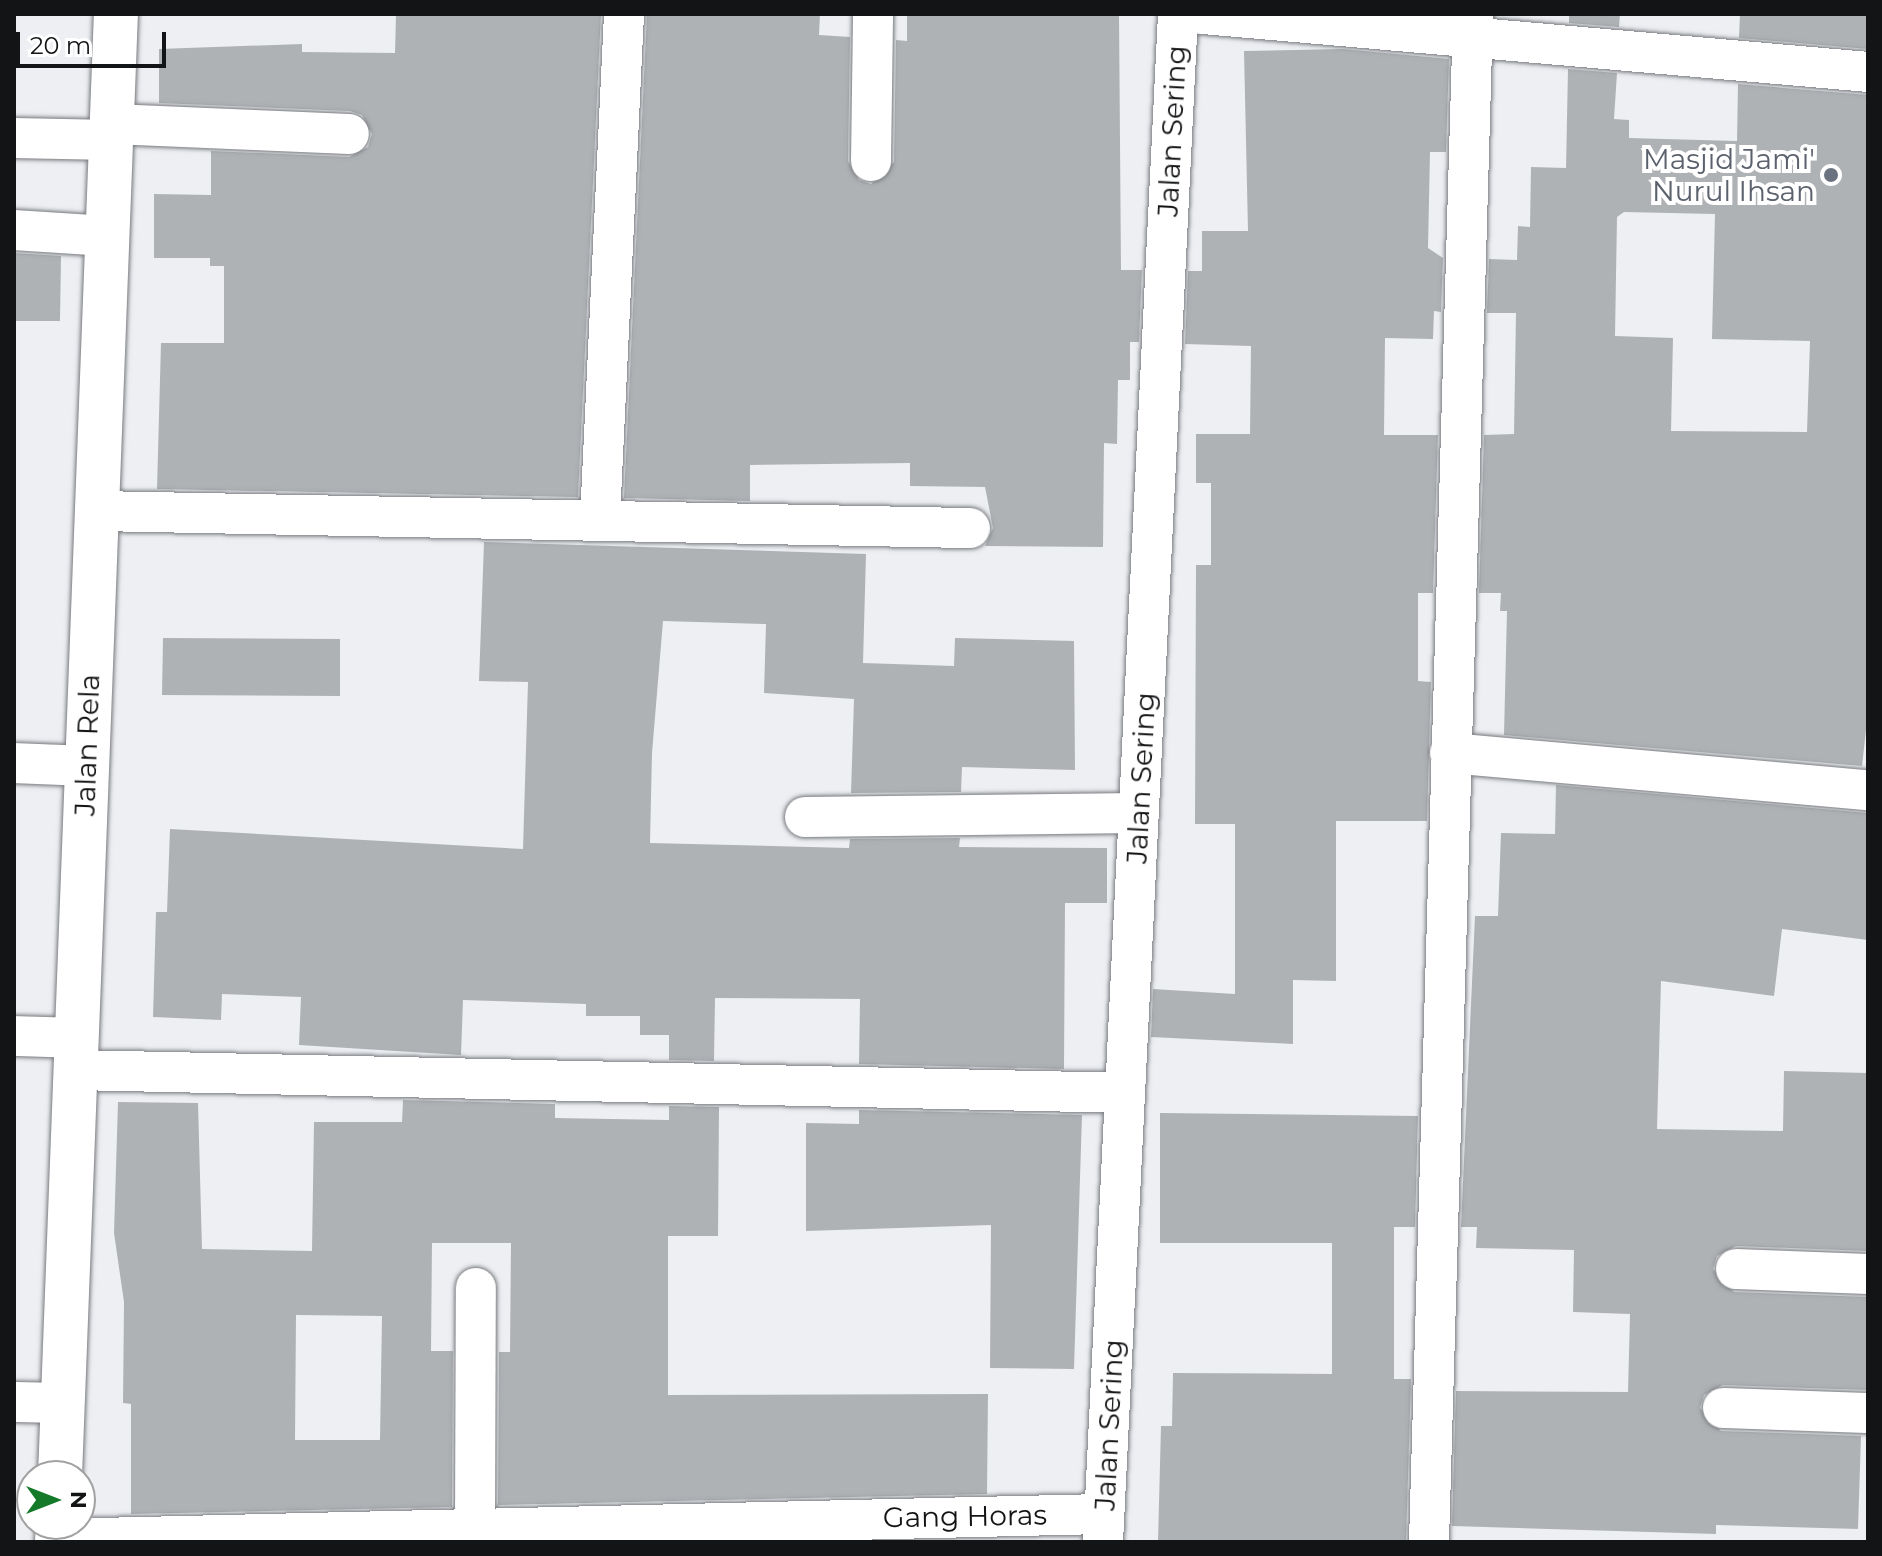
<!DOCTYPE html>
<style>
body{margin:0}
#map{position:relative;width:1882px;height:1556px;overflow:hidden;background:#edeff3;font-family:Montserrat,sans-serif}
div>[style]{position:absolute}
.building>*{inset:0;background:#afb2b5}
.roads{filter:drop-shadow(0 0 2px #787a7e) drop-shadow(0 0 2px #787a7e)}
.minor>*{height:40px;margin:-20px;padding:0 20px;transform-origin:20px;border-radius:20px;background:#fff}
.tertiary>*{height:44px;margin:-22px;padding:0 22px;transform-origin:22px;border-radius:22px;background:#fff}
.dots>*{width:22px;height:22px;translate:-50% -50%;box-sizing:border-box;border:4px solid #fff;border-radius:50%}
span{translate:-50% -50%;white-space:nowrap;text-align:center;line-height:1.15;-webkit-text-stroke:8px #fff;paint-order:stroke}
.street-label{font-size:28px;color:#131416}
.worship-label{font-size:28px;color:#5b616d}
.right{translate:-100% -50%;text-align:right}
.frame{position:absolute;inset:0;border:16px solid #131416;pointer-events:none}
.north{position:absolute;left:16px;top:1460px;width:80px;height:80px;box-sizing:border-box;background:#fff;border:2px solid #a1a1a2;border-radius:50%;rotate:90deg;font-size:22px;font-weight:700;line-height:32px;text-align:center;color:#131416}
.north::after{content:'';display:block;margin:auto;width:28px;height:36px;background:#15792a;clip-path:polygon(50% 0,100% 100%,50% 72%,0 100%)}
.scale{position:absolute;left:16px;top:32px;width:150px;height:36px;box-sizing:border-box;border:4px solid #131416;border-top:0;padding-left:10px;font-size:24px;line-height:28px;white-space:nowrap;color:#131416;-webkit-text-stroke:6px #fff;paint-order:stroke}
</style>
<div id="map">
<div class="building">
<i style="clip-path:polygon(396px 14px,601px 14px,578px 497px,157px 489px,161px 343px,224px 343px,224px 266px,210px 266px,210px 258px,154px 258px,154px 194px,211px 195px,211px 151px,349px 157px,368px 147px,372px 134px,362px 115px,350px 111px,159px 103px,159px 49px,302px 44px,302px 52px,395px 53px)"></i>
<i style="clip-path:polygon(647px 14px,820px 14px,819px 35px,850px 37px,848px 161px,859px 180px,871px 184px,894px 162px,896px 40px,907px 41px,907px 14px,1119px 14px,1121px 270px,1142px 270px,1139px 342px,1130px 342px,1130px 380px,1118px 380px,1117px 444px,1104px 443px,1103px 547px,985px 546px,993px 528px,985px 487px,910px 486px,910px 463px,750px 465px,750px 501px,624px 498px)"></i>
<i style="clip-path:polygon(1569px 14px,1620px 14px,1619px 27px,1569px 23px)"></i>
<i style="clip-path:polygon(1740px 14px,1868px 14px,1868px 49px,1739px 38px)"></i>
<i style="clip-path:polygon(1343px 49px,1449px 59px,1446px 152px,1430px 152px,1428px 248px,1443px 258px,1441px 312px,1434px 311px,1433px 339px,1385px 338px,1384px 435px,1438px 435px,1433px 593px,1418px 593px,1418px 681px,1431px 682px,1427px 821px,1336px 821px,1336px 981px,1293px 980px,1293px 1044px,1151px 1037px,1153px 989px,1235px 994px,1235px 824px,1195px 824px,1196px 565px,1211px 565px,1211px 483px,1196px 483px,1196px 434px,1250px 434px,1251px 346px,1185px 344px,1188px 271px,1202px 271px,1202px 231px,1248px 231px,1244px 51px)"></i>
<i style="clip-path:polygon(evenodd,1568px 69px,1617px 73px,1614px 119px,1629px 120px,1629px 138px,1737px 141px,1738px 84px,1868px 95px,1868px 712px,1862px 766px,1504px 735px,1507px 611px,1500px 611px,1501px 593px,1479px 593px,1484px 435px,1514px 434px,1516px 313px,1487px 313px,1489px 259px,1517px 260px,1518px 226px,1530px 227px,1531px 167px,1566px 168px,1568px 69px,1624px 212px,1715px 214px,1712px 339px,1810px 341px,1807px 432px,1671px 431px,1673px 338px,1615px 336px,1617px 217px,1624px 212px)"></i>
<i style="clip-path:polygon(14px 253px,61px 256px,60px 321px,14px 321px)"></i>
<i style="clip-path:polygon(484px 542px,866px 554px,863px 663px,954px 666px,955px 638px,1074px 641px,1075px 770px,962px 767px,961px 792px,851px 793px,854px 699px,764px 693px,766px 624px,663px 621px,652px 753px,650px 843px,849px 848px,850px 839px,960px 838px,959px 847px,1107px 848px,1107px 903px,1065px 903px,1064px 1069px,859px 1064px,860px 999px,715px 998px,714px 1061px,669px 1060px,669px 1035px,640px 1035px,640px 1016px,586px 1016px,586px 1004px,463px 1000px,461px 1055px,299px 1045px,301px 997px,222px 994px,221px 1020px,153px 1017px,156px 912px,167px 912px,170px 829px,523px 849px,528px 682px,479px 681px)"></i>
<i style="clip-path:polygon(163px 638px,340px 639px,340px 696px,162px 695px)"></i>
<i style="clip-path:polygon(1556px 785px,1868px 813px,1868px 940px,1782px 929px,1774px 996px,1661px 981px,1657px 1129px,1783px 1131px,1784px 1071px,1868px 1073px,1868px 1251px,1736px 1246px,1717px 1256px,1713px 1269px,1734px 1292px,1868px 1297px,1868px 1390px,1723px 1385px,1704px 1395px,1700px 1408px,1721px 1431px,1861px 1436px,1858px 1529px,1716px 1525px,1716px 1534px,1452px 1526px,1456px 1391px,1628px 1392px,1630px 1314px,1573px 1312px,1574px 1250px,1476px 1248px,1477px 1227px,1461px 1227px,1475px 916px,1498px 916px,1501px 833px,1555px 834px)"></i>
<i style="clip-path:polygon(evenodd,403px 1100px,555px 1104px,555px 1118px,669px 1120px,669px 1106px,719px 1107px,718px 1236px,668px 1236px,668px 1395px,988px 1394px,987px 1494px,498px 1505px,499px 1352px,510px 1352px,511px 1243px,432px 1243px,431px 1351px,453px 1351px,452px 1507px,131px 1514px,131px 1404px,123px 1403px,124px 1302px,114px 1233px,118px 1102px,198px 1103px,202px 1249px,312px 1251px,314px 1122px,402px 1122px,403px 1100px,296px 1315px,382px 1316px,380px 1440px,295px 1440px,296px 1315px)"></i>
<i style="clip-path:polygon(859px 1110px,1082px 1115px,1074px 1369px,990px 1368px,991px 1225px,806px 1231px,806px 1123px,859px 1124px)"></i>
<i style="clip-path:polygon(1160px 1113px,1418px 1116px,1415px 1227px,1394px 1227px,1394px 1379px,1411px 1379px,1406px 1542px,1158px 1542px,1161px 1426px,1172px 1426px,1173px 1373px,1332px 1374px,1332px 1243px,1160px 1243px)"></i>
</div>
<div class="roads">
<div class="minor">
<i style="left:1203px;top:14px;width:668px;rotate:4.98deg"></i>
<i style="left:112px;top:124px;width:237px;rotate:2.4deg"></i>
<i style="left:14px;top:138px;width:97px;rotate:1.2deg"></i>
<i style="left:871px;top:161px;width:147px;rotate:-89.2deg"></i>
<i style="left:14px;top:230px;width:93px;rotate:3.7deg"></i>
<i style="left:97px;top:511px;width:873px;rotate:1.12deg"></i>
<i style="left:600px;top:519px;width:506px;rotate:-87.28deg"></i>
<i style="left:1450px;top:753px;width:420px;rotate:5.1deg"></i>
<i style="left:14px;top:763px;width:72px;rotate:2.4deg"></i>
<i style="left:805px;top:817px;width:334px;rotate:-0.7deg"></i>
<i style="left:14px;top:1036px;width:62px;rotate:1.8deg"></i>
<i style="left:75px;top:1070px;width:1050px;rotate:1.25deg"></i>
<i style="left:1736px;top:1269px;width:132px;rotate:2.2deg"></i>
<i style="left:14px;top:1402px;width:48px;rotate:1.2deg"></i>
<i style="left:1723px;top:1408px;width:145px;rotate:2deg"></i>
<i style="left:475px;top:1526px;width:238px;rotate:-89.8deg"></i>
<i style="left:57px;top:1539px;width:1047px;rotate:-1.37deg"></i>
<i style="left:1103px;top:1542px;width:1530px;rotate:-87.19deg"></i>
<i style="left:1429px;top:1542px;width:1529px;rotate:-88.35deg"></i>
</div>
<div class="tertiary">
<i style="left:60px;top:1476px;width:1463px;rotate:-87.81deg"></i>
<i style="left:57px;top:1542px;width:18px;rotate:-87deg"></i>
</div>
</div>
<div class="dots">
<i style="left:1831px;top:175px;background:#6b7280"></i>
</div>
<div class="street-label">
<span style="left:1172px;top:131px;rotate:-87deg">Jalan Sering</span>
<span style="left:87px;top:745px;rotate:-88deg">Jalan Rela</span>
<span style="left:1141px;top:778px;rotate:-87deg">Jalan Sering</span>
<span style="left:1109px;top:1425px;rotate:-87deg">Jalan Sering</span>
<span style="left:965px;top:1516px;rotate:-1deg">Gang Horas</span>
</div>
<div class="worship-label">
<span class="right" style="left:1815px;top:175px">Masjid Jami'<br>Nurul Ihsan</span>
</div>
<div class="frame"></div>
<div class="north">N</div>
<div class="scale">20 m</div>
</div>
